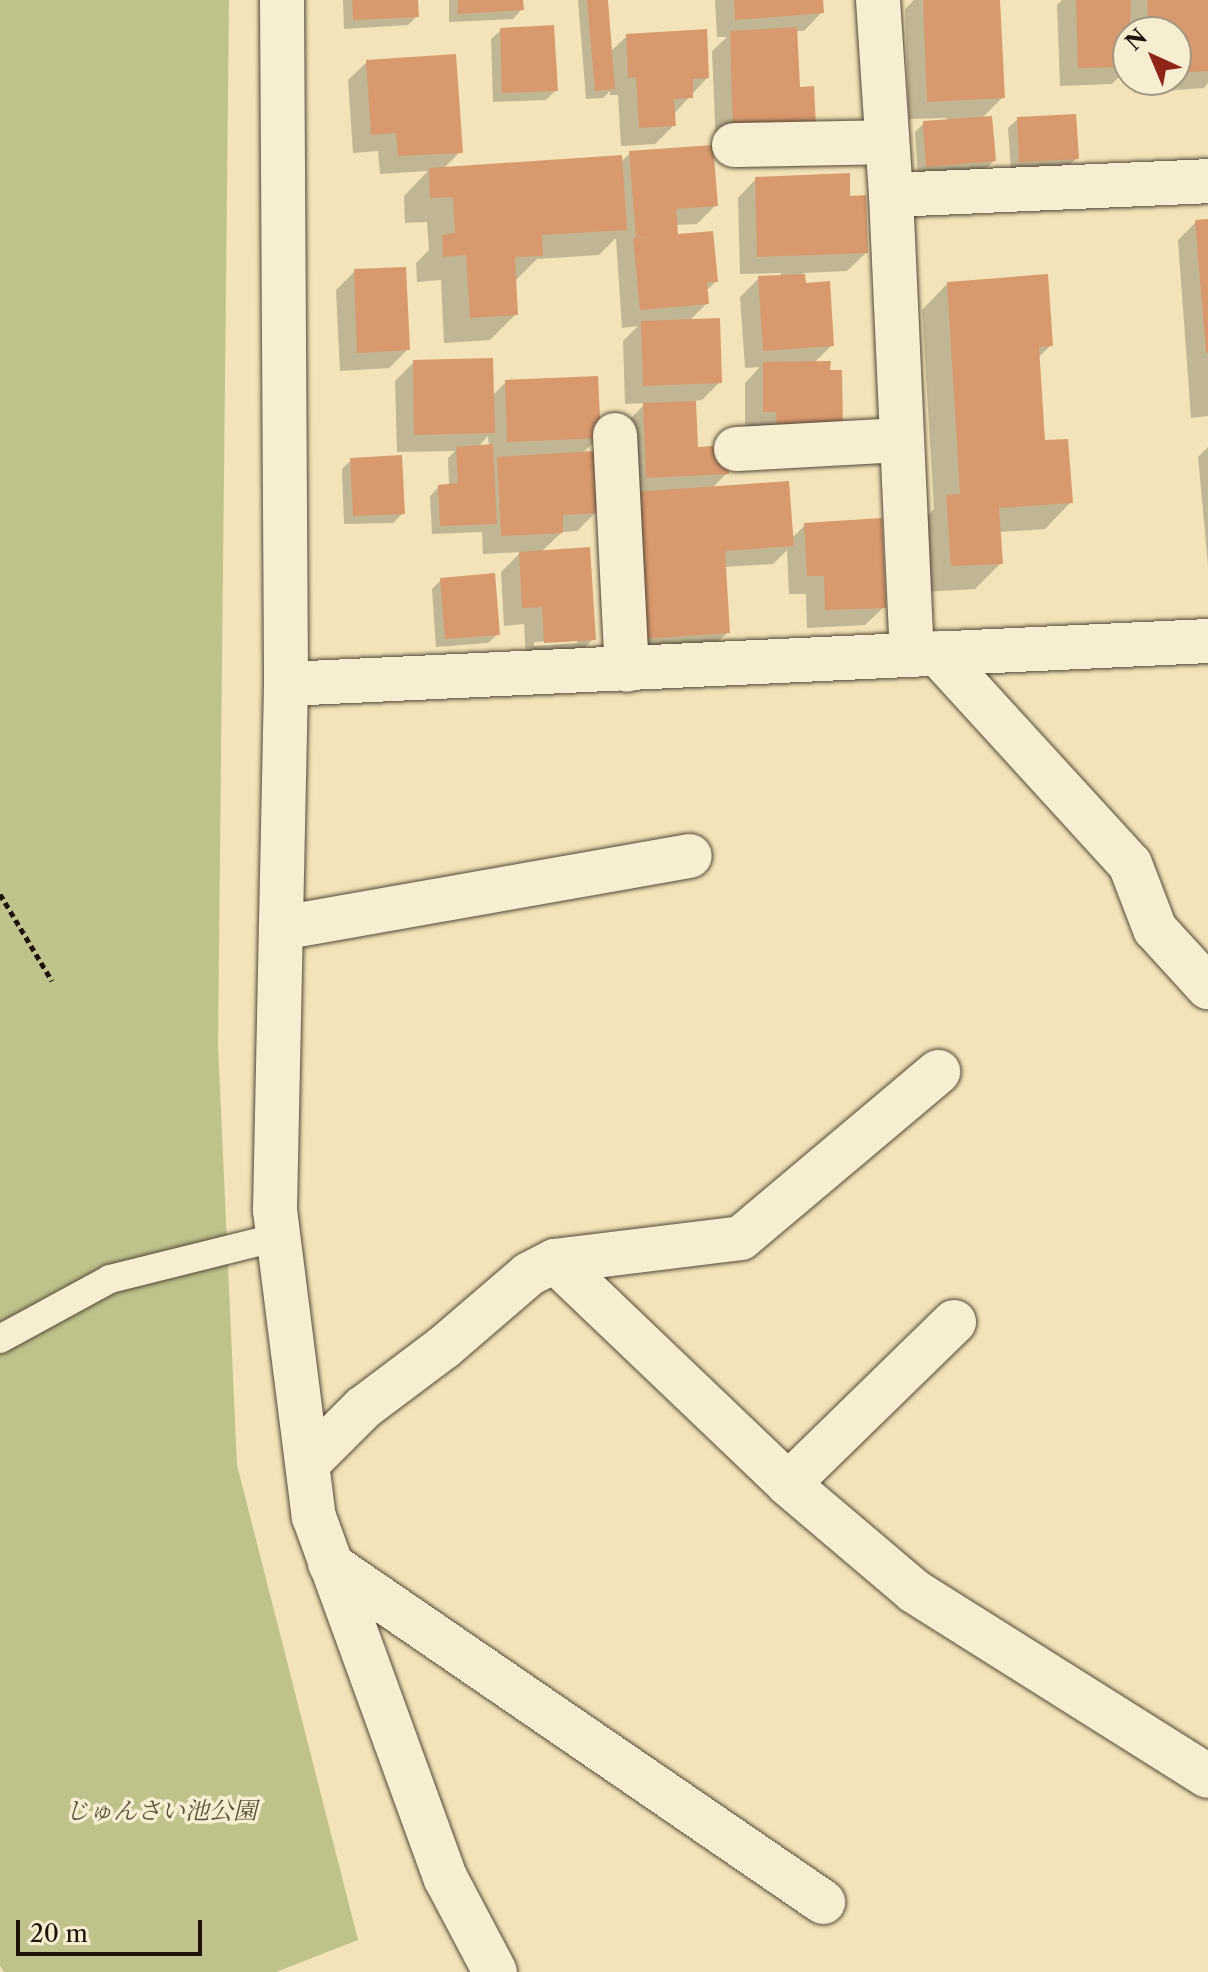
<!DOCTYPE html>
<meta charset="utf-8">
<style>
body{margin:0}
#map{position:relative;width:1208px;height:1972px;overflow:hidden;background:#f2e4b8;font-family:"Libre Caslon Text","Noto Serif JP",serif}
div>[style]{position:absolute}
.green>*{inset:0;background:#bfc28b}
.shadow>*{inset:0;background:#0003}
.building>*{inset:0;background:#d9996e}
.path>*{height:5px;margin-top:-2.5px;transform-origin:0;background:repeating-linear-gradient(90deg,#1e140c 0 6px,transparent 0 10px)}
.roads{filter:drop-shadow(0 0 2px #534837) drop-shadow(0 0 2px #534837)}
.lane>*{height:28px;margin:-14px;padding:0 14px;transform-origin:14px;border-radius:14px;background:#f7edd1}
.street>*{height:44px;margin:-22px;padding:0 22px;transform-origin:22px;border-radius:22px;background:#f7edd1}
.secondary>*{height:44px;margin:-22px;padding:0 22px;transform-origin:22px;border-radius:22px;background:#f7edd1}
span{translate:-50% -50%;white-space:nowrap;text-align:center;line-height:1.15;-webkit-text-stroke:7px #f7edd1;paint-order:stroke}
.park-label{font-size:24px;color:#565138;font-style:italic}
.north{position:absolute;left:1112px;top:16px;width:80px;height:80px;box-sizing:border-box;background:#f7edd1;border:2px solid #a09682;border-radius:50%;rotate:316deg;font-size:22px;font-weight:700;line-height:32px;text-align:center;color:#1e140c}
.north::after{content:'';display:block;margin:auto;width:28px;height:36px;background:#8f2418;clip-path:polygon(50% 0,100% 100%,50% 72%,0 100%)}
.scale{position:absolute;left:16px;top:1920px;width:186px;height:36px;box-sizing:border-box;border:4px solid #1e140c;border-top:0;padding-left:10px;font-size:24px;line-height:28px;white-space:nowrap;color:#1e140c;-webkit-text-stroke:6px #f7edd1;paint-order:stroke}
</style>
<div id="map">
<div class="green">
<i style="clip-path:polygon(0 0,229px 0,218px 1045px,237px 1465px,358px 1940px,276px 1972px,4px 1972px,0 1966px)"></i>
</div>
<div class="shadow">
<i style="clip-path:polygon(343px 0,416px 0,417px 16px,408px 25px,344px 29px)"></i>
<i style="clip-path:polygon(449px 0,521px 0,522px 9px,513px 19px,449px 22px)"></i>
<i style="clip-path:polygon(578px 0,606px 0,610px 52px,627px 36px,707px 78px,673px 115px,674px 125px,655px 144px,621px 146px,618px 95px,610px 95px,610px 91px,603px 98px,586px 99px)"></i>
<i style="clip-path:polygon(715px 0,821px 0,822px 12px,804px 31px,795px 31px,798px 89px,716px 148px,712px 51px,727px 37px,717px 37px)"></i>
<i style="clip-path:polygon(914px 0,998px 0,1002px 98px,981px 119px,994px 161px,985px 170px,918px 175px,915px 132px,924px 123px,947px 121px,947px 118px,909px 119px,905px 9px)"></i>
<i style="clip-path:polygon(1062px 0,1208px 0,1208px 83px,1204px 88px,1134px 93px,1133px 80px,1176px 80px,1176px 32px,1128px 32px,1128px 68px,1112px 84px,1060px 86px,1057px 5px)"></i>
<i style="clip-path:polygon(501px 30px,556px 90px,546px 100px,493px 102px,491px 39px)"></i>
<i style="clip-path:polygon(367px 62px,460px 152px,443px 169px,620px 163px,630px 153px,716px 205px,697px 224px,675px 225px,676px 236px,716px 281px,706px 291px,707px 303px,689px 321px,720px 382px,702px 400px,694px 401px,696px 449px,727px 473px,711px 489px,791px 539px,805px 525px,884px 607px,865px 625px,807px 628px,806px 594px,789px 594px,787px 550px,773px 564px,724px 567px,728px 632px,709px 651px,626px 657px,625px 424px,646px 403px,625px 404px,623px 341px,638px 326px,622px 328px,616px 238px,599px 255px,537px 259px,514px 282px,516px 314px,490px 340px,444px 343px,441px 280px,417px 282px,416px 263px,429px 250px,427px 222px,405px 223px,404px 196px,428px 171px,380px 174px,378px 151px,353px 153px,348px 80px)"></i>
<i style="clip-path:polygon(1018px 119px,1077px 158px,1067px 167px,1011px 170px,1008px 128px)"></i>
<i style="clip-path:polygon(756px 179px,848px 198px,866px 253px,847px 271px,803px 273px,804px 285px,832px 345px,814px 363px,841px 430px,745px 430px,745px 383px,760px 367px,745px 368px,740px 297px,759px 278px,781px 277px,781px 273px,740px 274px,738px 198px)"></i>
<i style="clip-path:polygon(1208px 221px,1208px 416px,1191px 418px,1178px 240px,1196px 222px)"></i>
<i style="clip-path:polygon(355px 271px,408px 349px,389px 368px,340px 371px,336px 290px)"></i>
<i style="clip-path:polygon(948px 283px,1051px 345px,1037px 359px,1043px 442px,1071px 502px,1045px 529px,999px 532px,1001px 563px,975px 589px,925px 592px,921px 523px,934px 509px,922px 310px)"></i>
<i style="clip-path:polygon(evenodd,414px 362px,492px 396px,506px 382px,599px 437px,583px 453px,595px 513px,577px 531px,562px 532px,541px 552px,593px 639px,575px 658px,526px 661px,524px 624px,504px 626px,501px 572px,521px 552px,483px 554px,482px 532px,432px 534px,430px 496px,439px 487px,449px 486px,448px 458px,455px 451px,397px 452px,395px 381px,414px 362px,488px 436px,489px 447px,477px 448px,488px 436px,414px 362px,577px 639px,577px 643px,534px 646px,534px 642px,577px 639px)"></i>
<i style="clip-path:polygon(1208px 447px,1208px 565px,1198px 457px)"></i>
<i style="clip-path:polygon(351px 460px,403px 513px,393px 523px,344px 524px,342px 469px)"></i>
<i style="clip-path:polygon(441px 580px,498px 634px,488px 643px,436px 647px,432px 589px)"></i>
</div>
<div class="building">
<i style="clip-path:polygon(352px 0,418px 0,419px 17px,353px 20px)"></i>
<i style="clip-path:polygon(458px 0,523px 0,524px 10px,458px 14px)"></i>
<i style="clip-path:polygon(587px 0,608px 0,615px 89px,595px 91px)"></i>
<i style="clip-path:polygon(734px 0,823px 0,824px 13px,735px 20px)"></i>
<i style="clip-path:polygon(923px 0,1000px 0,1005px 98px,927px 102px)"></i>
<i style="clip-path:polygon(1076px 0,1131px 0,1128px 67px,1078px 68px)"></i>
<i style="clip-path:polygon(1147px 0,1208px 0,1208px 71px,1176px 73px,1176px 32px,1149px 32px)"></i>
<i style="clip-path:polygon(554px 25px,558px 91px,502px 93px,500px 28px)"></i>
<i style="clip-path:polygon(797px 27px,800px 87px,814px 86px,816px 127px,733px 131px,730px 31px)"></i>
<i style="clip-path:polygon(707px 29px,709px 78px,693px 79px,693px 98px,674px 99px,676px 126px,639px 128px,636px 77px,628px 78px,626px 34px)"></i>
<i style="clip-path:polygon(456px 54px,463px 153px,398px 156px,396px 133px,371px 135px,366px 60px)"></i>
<i style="clip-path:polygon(1076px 114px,1079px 159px,1019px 162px,1017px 117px)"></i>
<i style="clip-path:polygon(992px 116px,996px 161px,926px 167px,923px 121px)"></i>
<i style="clip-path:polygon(713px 145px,718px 206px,676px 209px,678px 234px,713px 231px,718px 282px,707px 282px,709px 304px,640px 310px,633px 238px,648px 237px,636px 237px,629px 151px)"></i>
<i style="clip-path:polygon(622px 155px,627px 230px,542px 235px,543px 256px,515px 257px,518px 315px,470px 318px,466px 255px,443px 257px,442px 235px,455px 233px,453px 197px,430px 198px,429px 168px)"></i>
<i style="clip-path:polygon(850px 173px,850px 196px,866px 195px,868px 253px,757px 257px,755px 177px)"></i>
<i style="clip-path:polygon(1208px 219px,1208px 353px,1206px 353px,1195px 220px)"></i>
<i style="clip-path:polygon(406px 267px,410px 350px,357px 353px,354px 269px)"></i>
<i style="clip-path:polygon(805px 274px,806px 283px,830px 281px,834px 346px,763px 351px,758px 276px)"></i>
<i style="clip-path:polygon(1048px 274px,1053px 346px,1039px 347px,1045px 440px,1068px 439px,1073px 503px,999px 508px,1003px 564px,951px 566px,946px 495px,960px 494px,947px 282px)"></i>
<i style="clip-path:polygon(720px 318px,722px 383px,643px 386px,641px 321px)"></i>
<i style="clip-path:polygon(493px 358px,495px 433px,414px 435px,413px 360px)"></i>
<i style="clip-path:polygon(831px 361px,830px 370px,842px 370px,843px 431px,777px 432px,776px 412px,763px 412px,763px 362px)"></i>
<i style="clip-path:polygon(598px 376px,601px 438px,507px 442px,505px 380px)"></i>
<i style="clip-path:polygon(696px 401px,698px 447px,727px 445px,729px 474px,646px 478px,643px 403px)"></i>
<i style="clip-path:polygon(493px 444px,497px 524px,440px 526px,438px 485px,458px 483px,456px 447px)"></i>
<i style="clip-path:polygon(594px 451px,597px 513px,563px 515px,563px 533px,501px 536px,497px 457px)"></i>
<i style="clip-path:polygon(402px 455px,405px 514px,353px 516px,350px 458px)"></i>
<i style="clip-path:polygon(789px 481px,794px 546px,725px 551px,730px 633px,644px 639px,634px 492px)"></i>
<i style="clip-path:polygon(882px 518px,886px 608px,825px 610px,824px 576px,807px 576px,804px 523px)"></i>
<i style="clip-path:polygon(590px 547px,596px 640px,544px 643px,542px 607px,522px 608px,519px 552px)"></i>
<i style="clip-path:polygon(495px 573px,500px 635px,445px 639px,440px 578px)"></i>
</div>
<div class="path">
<i style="left:0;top:894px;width:101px;rotate:59.1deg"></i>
</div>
<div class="roads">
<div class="lane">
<i style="left:0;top:1339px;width:125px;rotate:-28.6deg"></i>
<i style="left:110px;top:1279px;width:174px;rotate:-14deg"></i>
</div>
<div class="street">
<i style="left:878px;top:0;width:195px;rotate:86.2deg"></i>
<i style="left:891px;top:195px;width:458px;rotate:87.4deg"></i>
<i style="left:734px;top:145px;width:153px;rotate:-1.1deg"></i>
<i style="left:891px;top:195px;width:317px;rotate:-2.5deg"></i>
<i style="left:615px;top:435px;width:235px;rotate:87.1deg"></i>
<i style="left:736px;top:449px;width:166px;rotate:-3.1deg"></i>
<i style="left:937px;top:653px;width:286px;rotate:47.6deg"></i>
<i style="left:1130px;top:864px;width:70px;rotate:69deg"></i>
<i style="left:1155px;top:929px;width:79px;rotate:47.6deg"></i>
<i style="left:286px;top:684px;width:923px;rotate:-2.67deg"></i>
<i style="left:281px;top:928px;width:415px;rotate:-10deg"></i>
<i style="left:555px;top:1261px;width:187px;rotate:-7deg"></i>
<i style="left:741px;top:1238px;width:258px;rotate:-40.1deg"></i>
<i style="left:308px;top:1463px;width:78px;rotate:-45deg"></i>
<i style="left:363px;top:1408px;width:100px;rotate:-36.9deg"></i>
<i style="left:443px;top:1348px;width:113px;rotate:-40.7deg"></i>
<i style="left:529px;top:1274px;width:29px;rotate:-27deg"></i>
<i style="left:555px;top:1261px;width:323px;rotate:43.7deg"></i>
<i style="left:788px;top:1484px;width:165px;rotate:40.3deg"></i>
<i style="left:914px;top:1591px;width:347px;rotate:32.2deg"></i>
<i style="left:788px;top:1484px;width:232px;rotate:-44.3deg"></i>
<i style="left:330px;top:1564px;width:598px;rotate:34.43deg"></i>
</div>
<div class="secondary">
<i style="left:282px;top:0;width:684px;rotate:89.66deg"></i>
<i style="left:286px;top:684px;width:526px;rotate:91.2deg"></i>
<i style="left:275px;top:1210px;width:309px;rotate:82.8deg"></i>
<i style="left:314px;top:1517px;width:385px;rotate:70deg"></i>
<i style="left:446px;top:1879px;width:105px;rotate:62.2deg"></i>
</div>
</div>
<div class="park-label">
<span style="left:161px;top:1811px">じゅんさい池公園</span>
</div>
<div class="north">N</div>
<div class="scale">20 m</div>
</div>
